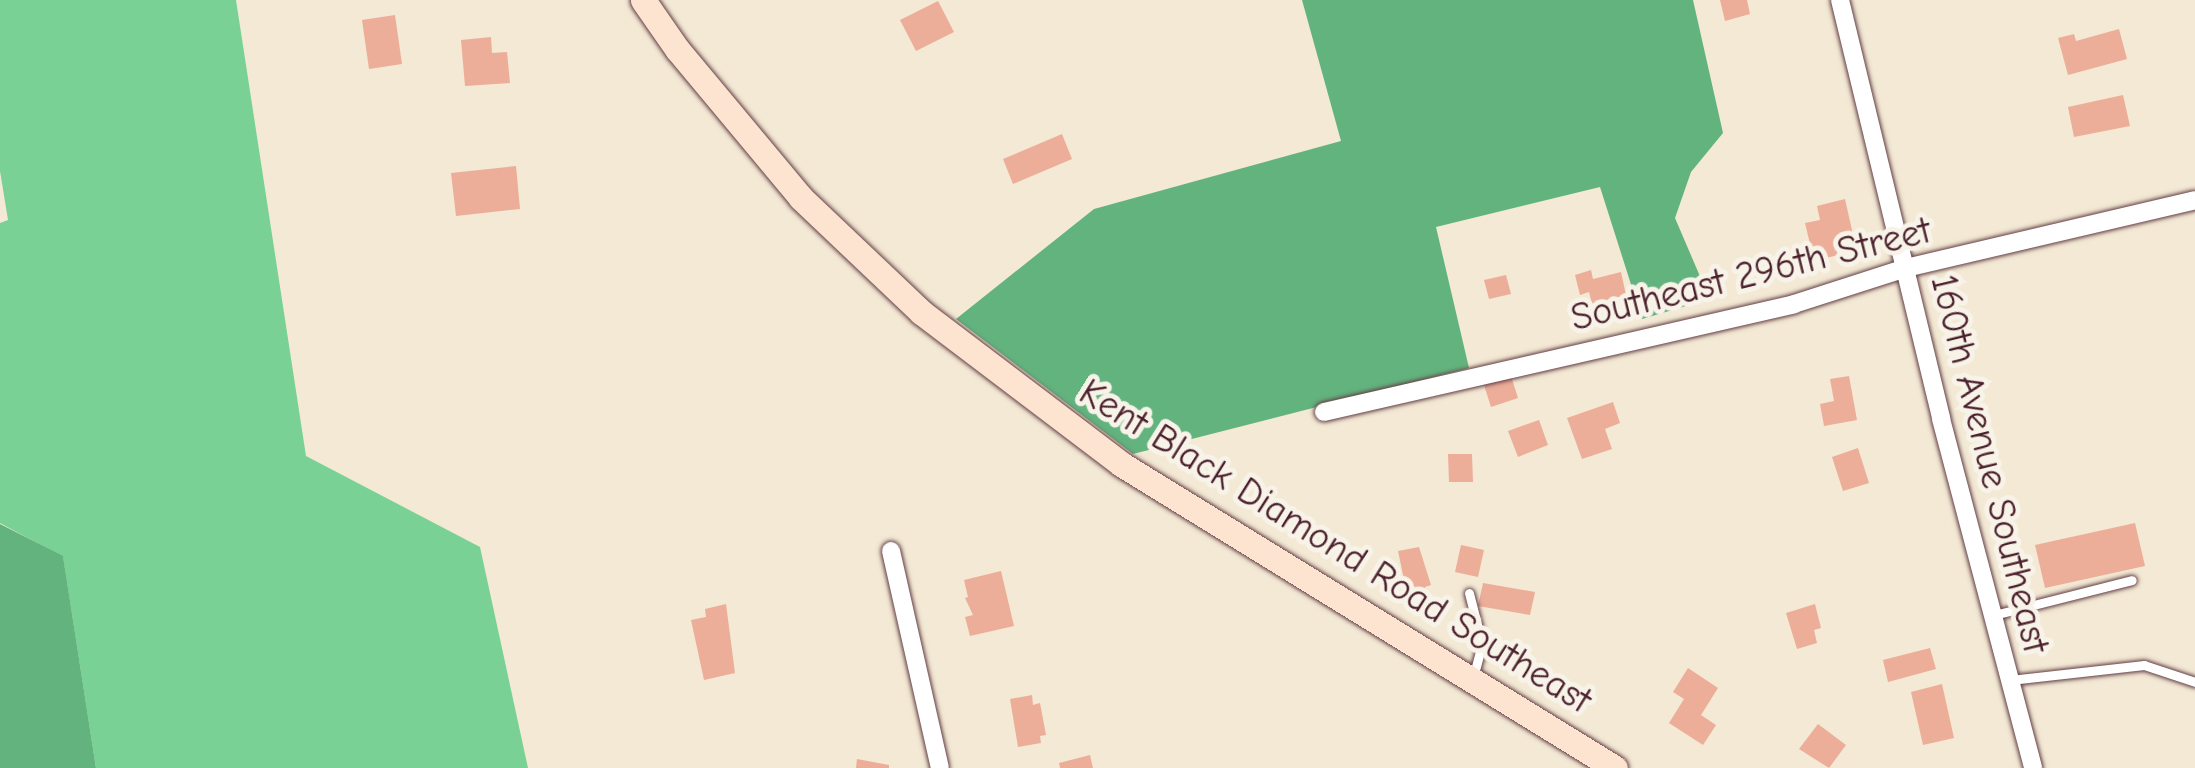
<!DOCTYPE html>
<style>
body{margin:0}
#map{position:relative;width:2195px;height:768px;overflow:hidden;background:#f3e9d4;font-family:"Comic Neue",sans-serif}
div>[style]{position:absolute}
.green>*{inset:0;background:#7ad196}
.forest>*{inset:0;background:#63b37f}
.building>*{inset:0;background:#ecae99}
.roads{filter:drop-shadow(0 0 2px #633d44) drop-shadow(0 0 2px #633d44)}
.lane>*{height:9px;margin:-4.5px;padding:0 4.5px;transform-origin:4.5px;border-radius:4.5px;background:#fff}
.street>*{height:18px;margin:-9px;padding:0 9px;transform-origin:9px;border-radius:9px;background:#fff}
.secondary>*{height:25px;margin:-12.5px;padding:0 12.5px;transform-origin:12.5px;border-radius:12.5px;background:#fde4d1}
span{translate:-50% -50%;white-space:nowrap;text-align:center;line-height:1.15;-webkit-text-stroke:10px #f7f3e8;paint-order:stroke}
.street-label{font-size:38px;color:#4a1f2b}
</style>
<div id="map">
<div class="green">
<i style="clip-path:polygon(0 0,236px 0,306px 456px,480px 547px,528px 768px,96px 768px,63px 557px,0 523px,0 223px,8px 220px,0 171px)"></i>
</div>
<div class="forest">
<i style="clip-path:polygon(1302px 0,1693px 0,1723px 133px,1691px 172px,1675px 218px,1708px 295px,1696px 303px,1642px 319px,1600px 187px,1436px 227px,1469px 368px,1133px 454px,956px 319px,1094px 209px,1341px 141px)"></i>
<i style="clip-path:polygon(0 524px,63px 556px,96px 768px,0 768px)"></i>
</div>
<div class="building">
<i style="clip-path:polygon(1720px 0,1747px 0,1750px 14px,1725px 21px)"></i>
<i style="clip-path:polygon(938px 1px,954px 32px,916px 51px,900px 20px)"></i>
<i style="clip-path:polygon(395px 15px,402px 64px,369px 69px,362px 20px)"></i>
<i style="clip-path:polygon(2119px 29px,2127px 59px,2068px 75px,2058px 38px,2074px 34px,2076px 41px)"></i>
<i style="clip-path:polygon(491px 37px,492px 53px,507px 52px,510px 83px,465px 86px,461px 40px)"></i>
<i style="clip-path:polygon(2123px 95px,2130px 126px,2074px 137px,2068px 107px)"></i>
<i style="clip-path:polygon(1062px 134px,1072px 159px,1013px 184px,1003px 159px)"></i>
<i style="clip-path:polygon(516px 166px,520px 209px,456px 216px,451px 173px)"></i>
<i style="clip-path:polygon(1845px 199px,1854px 239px,1835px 244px,1838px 255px,1814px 261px,1805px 223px,1820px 220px,1817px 206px)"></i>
<i style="clip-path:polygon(1591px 270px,1593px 279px,1621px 272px,1626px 295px,1592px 304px,1589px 292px,1580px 295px,1575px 275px)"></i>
<i style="clip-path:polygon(1506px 275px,1511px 294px,1489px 299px,1484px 280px)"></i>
<i style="clip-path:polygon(1511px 376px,1518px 398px,1491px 407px,1484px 385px)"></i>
<i style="clip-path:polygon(1849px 376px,1857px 420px,1824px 426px,1820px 404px,1834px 401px,1830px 379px)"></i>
<i style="clip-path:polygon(1613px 402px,1620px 423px,1605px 429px,1612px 449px,1582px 459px,1567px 418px)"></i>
<i style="clip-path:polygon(1539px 420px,1548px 445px,1518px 457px,1508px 431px)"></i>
<i style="clip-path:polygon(1858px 448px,1869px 483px,1843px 491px,1832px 457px)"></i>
<i style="clip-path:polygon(1448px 454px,1472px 454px,1473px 482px,1449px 482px)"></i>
<i style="clip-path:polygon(2135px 523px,2145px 566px,2045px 588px,2035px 545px)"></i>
<i style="clip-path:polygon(1461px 545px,1484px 550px,1478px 577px,1455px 572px)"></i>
<i style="clip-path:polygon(1419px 547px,1431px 585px,1425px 587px,1427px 596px,1408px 599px,1398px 551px)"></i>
<i style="clip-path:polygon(1001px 571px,1014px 626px,970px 636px,965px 617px,973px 615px,965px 598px,968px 597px,964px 580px)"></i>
<i style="clip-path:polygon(1483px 583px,1535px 592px,1530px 615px,1478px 606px)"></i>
<i style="clip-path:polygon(726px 604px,735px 673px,704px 680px,691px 620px,706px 617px,705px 609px)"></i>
<i style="clip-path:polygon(1815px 604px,1821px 628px,1814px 630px,1817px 643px,1797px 649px,1786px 613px)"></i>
<i style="clip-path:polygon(1930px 648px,1936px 669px,1888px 682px,1883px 660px)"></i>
<i style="clip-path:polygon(1688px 668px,1718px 688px,1701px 715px,1716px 725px,1703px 745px,1669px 723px,1684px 699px,1673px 692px)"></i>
<i style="clip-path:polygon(1942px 684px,1954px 738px,1923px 745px,1911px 692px)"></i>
<i style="clip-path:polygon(1032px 695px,1033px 705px,1040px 703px,1046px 735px,1040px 736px,1041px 743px,1018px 747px,1010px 699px)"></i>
<i style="clip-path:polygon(1818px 724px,1846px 745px,1829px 768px,1799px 749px)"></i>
<i style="clip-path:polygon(1090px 755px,1093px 768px,1060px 768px,1059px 763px)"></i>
<i style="clip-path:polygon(857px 759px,889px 765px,889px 768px,856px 768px)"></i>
</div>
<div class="roads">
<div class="lane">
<i style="left:1469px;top:593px;width:53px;rotate:75.7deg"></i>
<i style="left:1482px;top:644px;width:35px;rotate:105deg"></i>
<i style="left:1994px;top:615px;width:142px;rotate:-14.2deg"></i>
<i style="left:2010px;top:680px;width:135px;rotate:-6.4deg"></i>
<i style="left:2144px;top:665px;width:54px;rotate:18.4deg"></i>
</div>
<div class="street">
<i style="left:1840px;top:0;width:431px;rotate:76.4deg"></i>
<i style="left:1941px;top:419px;width:361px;rotate:75.2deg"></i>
<i style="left:1324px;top:412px;width:482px;rotate:-12.9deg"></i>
<i style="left:1794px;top:304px;width:118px;rotate:-17.8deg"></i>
<i style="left:1906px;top:268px;width:297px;rotate:-13.2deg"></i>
<i style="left:891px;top:551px;width:222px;rotate:77.3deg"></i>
</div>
<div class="secondary">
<i style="left:643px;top:0;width:60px;rotate:55.2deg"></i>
<i style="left:677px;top:49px;width:194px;rotate:50.2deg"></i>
<i style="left:801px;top:198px;width:166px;rotate:43.5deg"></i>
<i style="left:921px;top:312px;width:251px;rotate:37.2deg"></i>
<i style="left:1121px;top:464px;width:580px;rotate:31.61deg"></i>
</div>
</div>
<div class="street-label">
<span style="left:1751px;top:275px;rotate:-14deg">Southeast 296th Street</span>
<span style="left:1989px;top:464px;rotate:76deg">160th Avenue Southeast</span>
<span style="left:1335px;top:547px;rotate:32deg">Kent Black Diamond Road Southeast</span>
</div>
</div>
